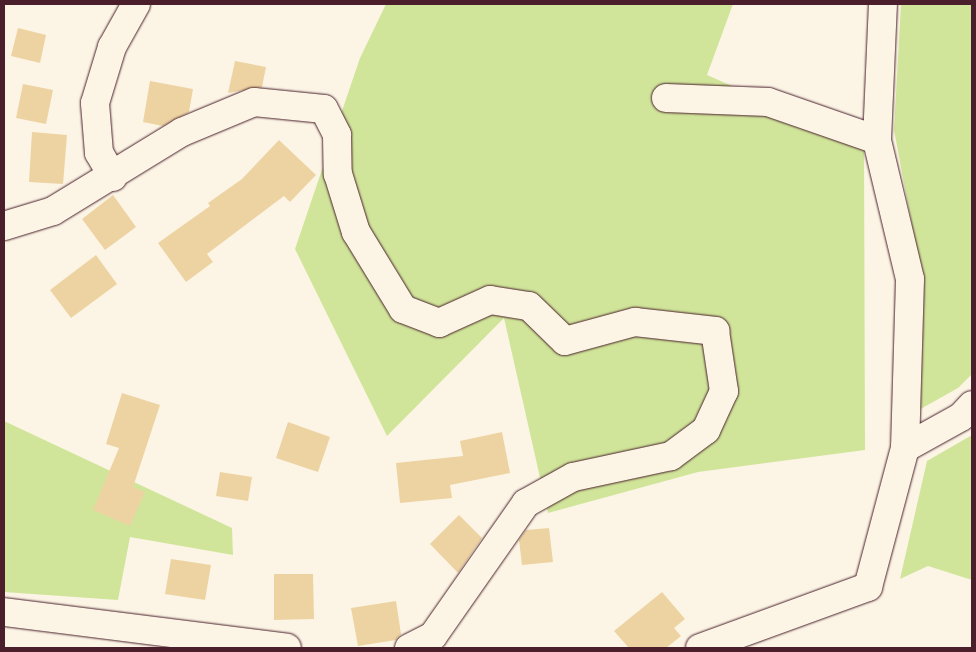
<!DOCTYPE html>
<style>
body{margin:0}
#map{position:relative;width:976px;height:652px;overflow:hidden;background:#fcf5e5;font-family:Itim,sans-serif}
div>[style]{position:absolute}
.green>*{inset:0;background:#d0e59a}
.building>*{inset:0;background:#edd3a2}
.roads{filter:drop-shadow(0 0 1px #4a1f2b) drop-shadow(0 0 1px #4a1f2b)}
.minor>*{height:28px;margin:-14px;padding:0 14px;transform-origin:14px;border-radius:14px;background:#fcf5e5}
span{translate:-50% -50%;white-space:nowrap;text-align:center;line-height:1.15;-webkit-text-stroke:5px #fcf5e5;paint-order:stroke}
.frame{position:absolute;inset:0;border:5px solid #4a1f2b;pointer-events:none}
</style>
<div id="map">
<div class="green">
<i style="clip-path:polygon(386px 4px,733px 4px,707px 75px,864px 144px,865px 450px,698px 472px,548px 513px,504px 318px,387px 436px,295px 249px,360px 58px)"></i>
<i style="clip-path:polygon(901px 4px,972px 4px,972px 374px,958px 388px,917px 411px,921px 274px,894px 130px)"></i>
<i style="clip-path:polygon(4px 421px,232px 528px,233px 555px,130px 537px,118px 600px,4px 592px)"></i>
<i style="clip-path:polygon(972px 435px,972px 580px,928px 566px,900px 579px,927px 461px)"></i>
</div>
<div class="building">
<i style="clip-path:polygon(18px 28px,46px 35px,40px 63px,11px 56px)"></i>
<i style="clip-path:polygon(235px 61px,266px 67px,262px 87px,228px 93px)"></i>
<i style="clip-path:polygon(150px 81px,193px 89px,189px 112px,163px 126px,143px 122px)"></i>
<i style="clip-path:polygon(23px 84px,53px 90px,46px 124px,16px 118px)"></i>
<i style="clip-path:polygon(32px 132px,67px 135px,63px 184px,29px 182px)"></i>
<i style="clip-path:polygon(279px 140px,316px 175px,290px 202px,284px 196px,207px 254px,213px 262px,186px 282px,158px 243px,210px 206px,208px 203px,242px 179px)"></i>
<i style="clip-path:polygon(113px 195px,136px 227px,105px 250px,82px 219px)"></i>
<i style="clip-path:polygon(96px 255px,117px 284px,71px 318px,50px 290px)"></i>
<i style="clip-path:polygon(122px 393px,160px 405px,133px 487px,145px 492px,130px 526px,93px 510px,119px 448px,106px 444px)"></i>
<i style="clip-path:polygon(288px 422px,330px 437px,318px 472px,276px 458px)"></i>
<i style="clip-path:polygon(502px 432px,510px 473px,450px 485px,452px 498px,400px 503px,396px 463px,463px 456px,460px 441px)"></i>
<i style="clip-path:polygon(220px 472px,252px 477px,248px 501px,216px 496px)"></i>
<i style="clip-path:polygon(459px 515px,482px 538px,458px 573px,430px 544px)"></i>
<i style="clip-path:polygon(549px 528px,553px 562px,522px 565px,519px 540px,526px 530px)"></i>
<i style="clip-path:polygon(171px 559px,211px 565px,205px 600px,165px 594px)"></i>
<i style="clip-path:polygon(274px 574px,313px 574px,314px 619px,274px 620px)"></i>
<i style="clip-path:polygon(662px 592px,685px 619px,674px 628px,681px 636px,666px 648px,629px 648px,614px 631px)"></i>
<i style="clip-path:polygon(396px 601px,401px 634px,396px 640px,358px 646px,351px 608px)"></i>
</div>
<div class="roads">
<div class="minor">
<i style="left:666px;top:98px;width:102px;rotate:2.2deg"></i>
<i style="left:768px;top:102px;width:115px;rotate:19.2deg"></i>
<i style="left:113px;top:177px;width:28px;rotate:-120deg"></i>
<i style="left:99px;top:153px;width:50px;rotate:-94.6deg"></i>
<i style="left:95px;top:103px;width:59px;rotate:-73.1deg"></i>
<i style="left:112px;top:47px;width:49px;rotate:-60.8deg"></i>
<i style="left:4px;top:226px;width:51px;rotate:-17deg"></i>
<i style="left:53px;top:211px;width:151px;rotate:-31.5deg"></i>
<i style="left:182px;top:132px;width:78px;rotate:-22.6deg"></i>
<i style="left:254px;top:102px;width:70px;rotate:5.7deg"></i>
<i style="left:324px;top:109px;width:29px;rotate:63deg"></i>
<i style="left:337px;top:135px;width:39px;rotate:89deg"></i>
<i style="left:338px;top:174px;width:61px;rotate:72.8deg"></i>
<i style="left:356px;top:232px;width:90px;rotate:58.6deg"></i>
<i style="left:403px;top:309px;width:39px;rotate:21deg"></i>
<i style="left:439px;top:323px;width:56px;rotate:-24.3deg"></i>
<i style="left:490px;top:300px;width:39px;rotate:9deg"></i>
<i style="left:529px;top:306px;width:50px;rotate:44.2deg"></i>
<i style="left:565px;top:341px;width:73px;rotate:-15.2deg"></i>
<i style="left:635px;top:322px;width:81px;rotate:6.4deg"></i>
<i style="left:715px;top:331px;width:61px;rotate:81.5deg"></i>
<i style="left:724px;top:391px;width:43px;rotate:114.8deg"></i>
<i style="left:706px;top:430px;width:44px;rotate:143.4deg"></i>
<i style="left:671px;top:456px;width:100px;rotate:167.9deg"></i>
<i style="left:573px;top:477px;width:54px;rotate:151deg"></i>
<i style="left:526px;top:503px;width:162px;rotate:125deg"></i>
<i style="left:433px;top:636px;width:27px;rotate:153deg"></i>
<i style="left:905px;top:448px;width:64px;rotate:-29deg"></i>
<i style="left:961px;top:417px;width:16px;rotate:-47deg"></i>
<i style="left:4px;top:612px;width:285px;rotate:7.2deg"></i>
<i style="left:700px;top:648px;width:179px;rotate:-20deg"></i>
<i style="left:868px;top:587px;width:144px;rotate:-75.1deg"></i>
<i style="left:905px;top:448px;width:169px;rotate:-88.3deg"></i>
<i style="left:910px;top:279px;width:143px;rotate:-103.4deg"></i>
<i style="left:877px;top:140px;width:136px;rotate:-87.5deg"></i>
</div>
</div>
<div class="frame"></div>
</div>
